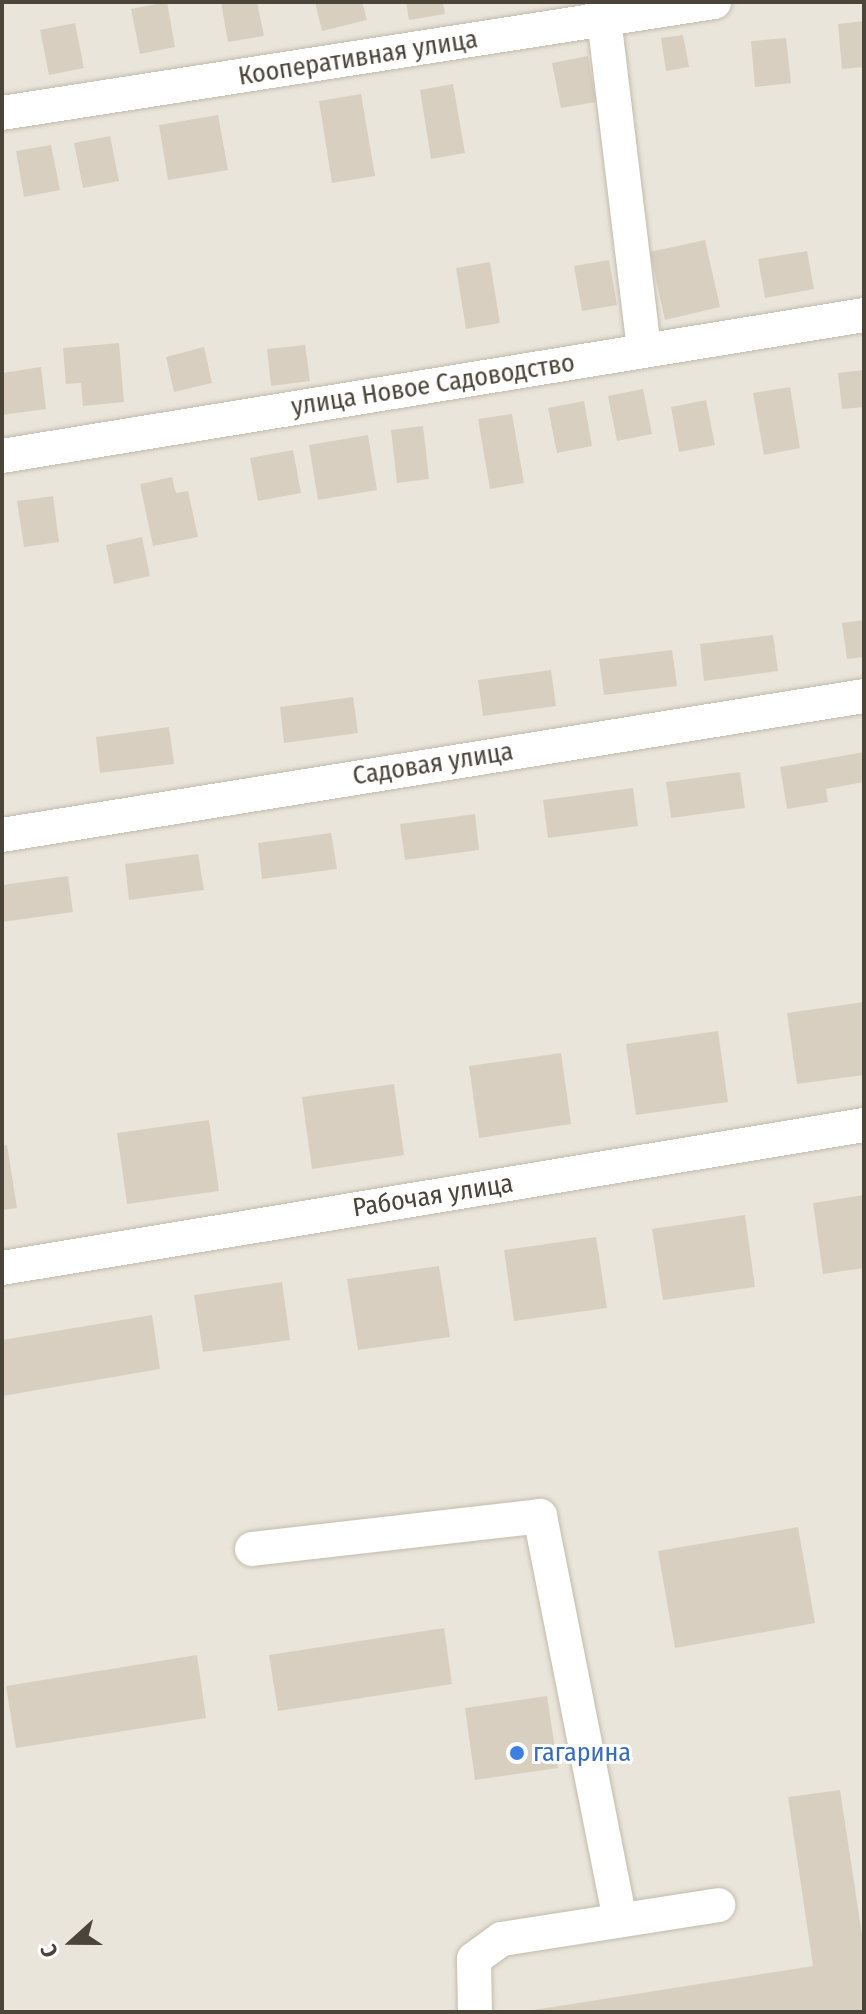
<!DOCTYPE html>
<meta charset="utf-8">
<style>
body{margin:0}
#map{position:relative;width:866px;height:2014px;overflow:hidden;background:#f6f3ec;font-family:"Fira Sans Condensed",sans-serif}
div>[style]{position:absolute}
.residential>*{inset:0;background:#eae5da}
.building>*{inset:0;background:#d8cfc1}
.roads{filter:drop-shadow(0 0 2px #c2bbae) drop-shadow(0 0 2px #c2bbae)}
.minor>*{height:34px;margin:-17px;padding:0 17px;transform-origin:17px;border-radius:17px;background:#fff}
.dots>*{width:22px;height:22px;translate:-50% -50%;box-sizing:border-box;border:4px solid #fff;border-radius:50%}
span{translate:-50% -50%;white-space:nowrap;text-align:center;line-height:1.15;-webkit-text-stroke:6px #fff;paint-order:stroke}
.street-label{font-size:26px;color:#4b4439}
.shop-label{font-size:26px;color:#366cbe}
.left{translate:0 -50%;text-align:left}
.frame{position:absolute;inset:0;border:4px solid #4b4439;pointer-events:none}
.north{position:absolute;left:32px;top:1902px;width:80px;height:80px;-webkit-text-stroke:6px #fff;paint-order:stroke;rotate:249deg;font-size:22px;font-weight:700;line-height:32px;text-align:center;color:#4b4439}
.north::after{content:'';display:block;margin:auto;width:28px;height:36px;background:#4b4439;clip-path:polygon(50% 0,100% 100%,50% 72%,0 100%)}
</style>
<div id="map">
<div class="residential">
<i style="clip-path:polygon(2px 2px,864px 2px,864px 2012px,2px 2012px)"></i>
</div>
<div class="building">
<i style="clip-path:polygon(167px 2px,175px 47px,140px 54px,131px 9px)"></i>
<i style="clip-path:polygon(221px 2px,257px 2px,264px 36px,228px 42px)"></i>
<i style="clip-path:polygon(315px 2px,362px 2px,367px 20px,322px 31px)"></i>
<i style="clip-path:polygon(406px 2px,443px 2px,445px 14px,409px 20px)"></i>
<i style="clip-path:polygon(864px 21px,864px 67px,842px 69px,838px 24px)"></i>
<i style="clip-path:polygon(75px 23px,84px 68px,49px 75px,40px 30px)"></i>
<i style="clip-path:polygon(683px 35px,689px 67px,666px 71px,661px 38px)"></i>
<i style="clip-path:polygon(786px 38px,791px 83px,755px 87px,751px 41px)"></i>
<i style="clip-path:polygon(588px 56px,596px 102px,561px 108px,552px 63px)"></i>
<i style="clip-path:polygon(453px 84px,465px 153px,431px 159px,420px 90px)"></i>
<i style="clip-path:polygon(361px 94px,375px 176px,332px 183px,319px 101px)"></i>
<i style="clip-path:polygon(218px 115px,228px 170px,168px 180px,159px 125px)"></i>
<i style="clip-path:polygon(110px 136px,119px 181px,83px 188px,74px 143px)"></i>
<i style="clip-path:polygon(51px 145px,60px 190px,24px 197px,16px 151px)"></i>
<i style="clip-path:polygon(705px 240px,720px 307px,665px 320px,650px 252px)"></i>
<i style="clip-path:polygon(807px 251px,814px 289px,765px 298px,758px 259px)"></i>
<i style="clip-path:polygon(609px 260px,617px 305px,582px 311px,574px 266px)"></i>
<i style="clip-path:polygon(490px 262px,500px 323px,466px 329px,456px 268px)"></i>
<i style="clip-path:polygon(119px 343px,124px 402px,83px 406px,81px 383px,66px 384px,63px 348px)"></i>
<i style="clip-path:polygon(305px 345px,310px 381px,271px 386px,267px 349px)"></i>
<i style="clip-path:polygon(204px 347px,212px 383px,174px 392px,166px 357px)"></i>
<i style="clip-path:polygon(41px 367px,46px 409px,2px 415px,2px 373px)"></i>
<i style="clip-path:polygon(864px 370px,864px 407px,842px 409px,838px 373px)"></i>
<i style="clip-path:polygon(790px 387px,800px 448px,764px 455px,753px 393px)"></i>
<i style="clip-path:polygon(643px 389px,652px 434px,617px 441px,608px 396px)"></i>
<i style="clip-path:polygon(706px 400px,715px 445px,679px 452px,671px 407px)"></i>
<i style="clip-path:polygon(584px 401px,592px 446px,557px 453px,548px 408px)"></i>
<i style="clip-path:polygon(512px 414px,524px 483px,490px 489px,478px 419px)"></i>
<i style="clip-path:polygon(423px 426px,429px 479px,397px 483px,391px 430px)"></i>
<i style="clip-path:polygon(368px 435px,377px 490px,318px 500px,309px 445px)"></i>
<i style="clip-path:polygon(293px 450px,301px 493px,258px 501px,250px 458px)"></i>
<i style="clip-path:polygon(172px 477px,176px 493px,188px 491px,198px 537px,153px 546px,140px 484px)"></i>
<i style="clip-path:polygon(53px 496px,59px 542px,24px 547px,17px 501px)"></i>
<i style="clip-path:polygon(142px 537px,150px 576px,114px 584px,106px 545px)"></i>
<i style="clip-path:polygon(864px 620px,864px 657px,847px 659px,842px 623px)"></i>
<i style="clip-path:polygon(773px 635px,778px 671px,704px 681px,700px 644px)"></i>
<i style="clip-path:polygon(672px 650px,677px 686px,604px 695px,599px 659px)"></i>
<i style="clip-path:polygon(551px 670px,556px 706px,483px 716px,478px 680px)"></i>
<i style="clip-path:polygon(353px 697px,358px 733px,284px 743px,280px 707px)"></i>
<i style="clip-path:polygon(169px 727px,174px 764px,100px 773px,96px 737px)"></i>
<i style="clip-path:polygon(864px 752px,864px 782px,826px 789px,828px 802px,787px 809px,780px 767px)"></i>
<i style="clip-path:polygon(740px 772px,745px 808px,671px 818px,666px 782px)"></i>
<i style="clip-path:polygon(633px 788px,638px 826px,548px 838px,543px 800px)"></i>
<i style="clip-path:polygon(475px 814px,479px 850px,405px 860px,400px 824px)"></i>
<i style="clip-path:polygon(331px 833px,337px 869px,262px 879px,258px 843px)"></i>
<i style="clip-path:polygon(198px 854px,204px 890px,129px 900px,125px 864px)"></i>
<i style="clip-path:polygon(68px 876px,73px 912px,2px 922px,2px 885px)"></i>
<i style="clip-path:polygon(864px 1002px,864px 1075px,797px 1084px,787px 1013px)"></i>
<i style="clip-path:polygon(718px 1031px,728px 1102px,636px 1115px,626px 1044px)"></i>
<i style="clip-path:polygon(561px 1053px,571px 1124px,479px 1138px,469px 1066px)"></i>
<i style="clip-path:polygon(394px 1084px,404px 1155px,312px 1169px,302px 1097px)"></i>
<i style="clip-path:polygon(209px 1120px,219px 1191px,127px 1204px,117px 1133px)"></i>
<i style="clip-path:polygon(7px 1145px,17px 1208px,2px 1210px,2px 1146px)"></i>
<i style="clip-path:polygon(864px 1195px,864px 1268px,823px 1274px,813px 1203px)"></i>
<i style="clip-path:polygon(745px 1215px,755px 1287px,663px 1300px,652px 1229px)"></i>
<i style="clip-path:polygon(596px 1237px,607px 1308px,514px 1321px,504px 1250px)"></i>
<i style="clip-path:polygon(439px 1266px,450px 1337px,358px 1350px,347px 1279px)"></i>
<i style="clip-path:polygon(282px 1282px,290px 1340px,203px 1352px,194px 1295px)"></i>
<i style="clip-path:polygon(152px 1315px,160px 1369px,2px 1396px,2px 1340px)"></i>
<i style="clip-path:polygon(798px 1527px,815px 1623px,675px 1648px,658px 1551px)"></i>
<i style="clip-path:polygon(444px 1628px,452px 1684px,278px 1711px,269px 1655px)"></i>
<i style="clip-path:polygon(197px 1655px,206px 1718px,16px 1748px,6px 1686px)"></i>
<i style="clip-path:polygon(547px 1696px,558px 1768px,475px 1780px,465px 1708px)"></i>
<i style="clip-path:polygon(840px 1790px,864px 1948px,864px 2012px,521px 2012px,813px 1966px,788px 1797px)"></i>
</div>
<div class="roads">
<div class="minor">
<i style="left:602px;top:2px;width:351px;rotate:83.1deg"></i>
<i style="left:2px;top:113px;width:721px;rotate:-8.86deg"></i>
<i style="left:2px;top:456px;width:873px;rotate:-9.29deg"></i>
<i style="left:2px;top:835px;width:873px;rotate:-9.16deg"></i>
<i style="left:2px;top:1268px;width:874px;rotate:-9.42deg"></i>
<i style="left:252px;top:1549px;width:290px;rotate:-6.5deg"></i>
<i style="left:540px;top:1516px;width:412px;rotate:78.8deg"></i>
<i style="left:475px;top:2012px;width:53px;rotate:-91.1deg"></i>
<i style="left:474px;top:1959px;width:34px;rotate:-36deg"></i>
<i style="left:502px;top:1939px;width:219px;rotate:-8.9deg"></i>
</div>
</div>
<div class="dots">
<i style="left:517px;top:1753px;background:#3f7fe0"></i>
</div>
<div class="street-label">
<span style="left:358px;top:58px;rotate:-9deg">Кооперативная улица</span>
<span style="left:433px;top:385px;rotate:-9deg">улица Новое Садоводство</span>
<span style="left:433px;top:764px;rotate:-9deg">Садовая улица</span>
<span style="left:433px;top:1196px;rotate:-9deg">Рабочая улица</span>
</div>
<div class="shop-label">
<span class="left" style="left:533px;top:1753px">гагарина</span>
</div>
<div class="frame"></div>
<div class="north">С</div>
</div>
